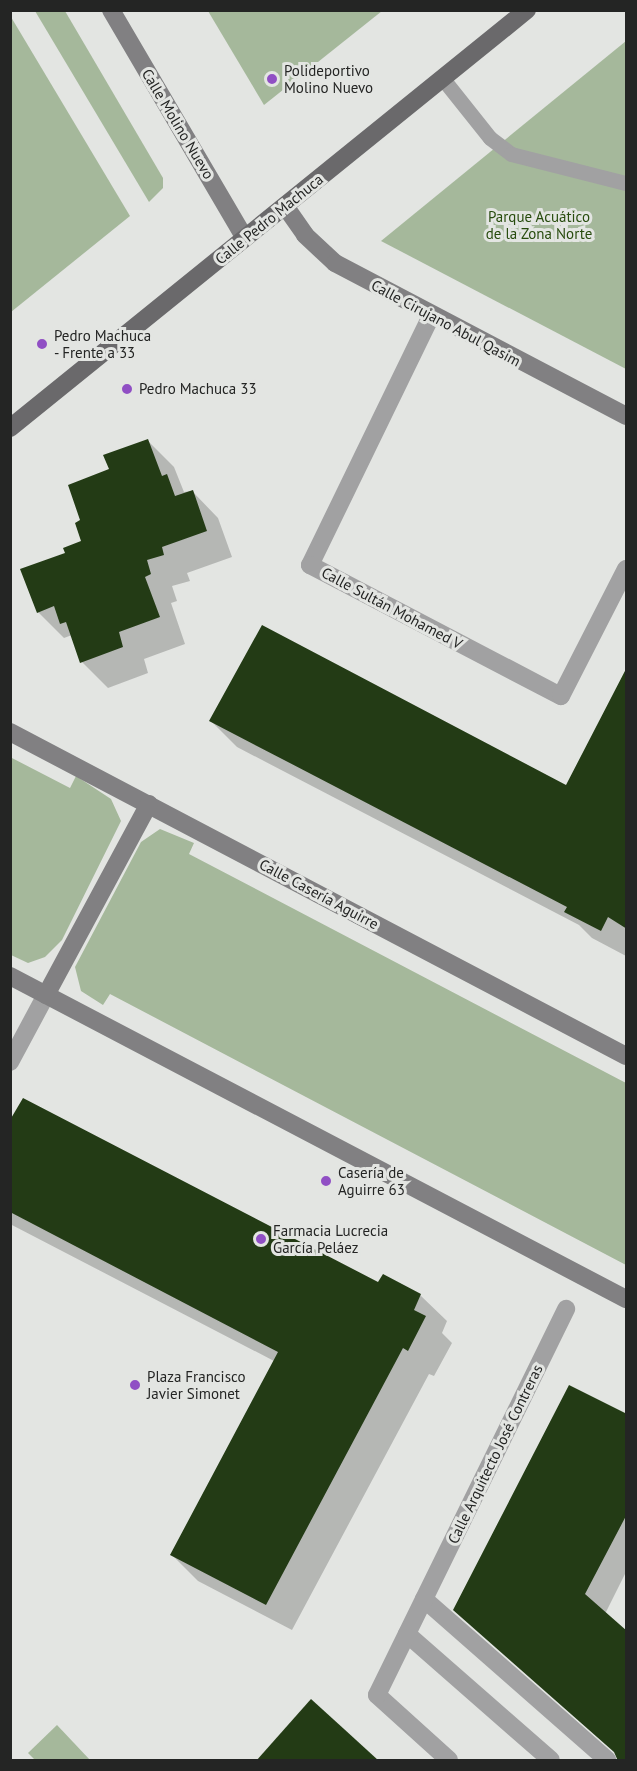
<!DOCTYPE html>
<meta charset="utf-8">
<style>
body{margin:0}
#map{position:relative;width:637px;height:1771px;overflow:hidden;background:#e3e5e2;font-family:"PT Sans",sans-serif}
div>[style]{position:absolute}
.green>*{inset:0;background:#a5b89b}
.shadow>*{inset:0;background:#0003}
.building>*{inset:0;background:#233b15}
.lane>*{height:15px;margin:-7.5px;padding:0 7.5px;transform-origin:7.5px;border-radius:7.5px;background:#a1a1a2}
.street>*{height:18px;margin:-9px;padding:0 9px;transform-origin:9px;border-radius:9px;background:#a1a1a2}
.secondary>*{height:18px;margin:-9px;padding:0 9px;transform-origin:9px;border-radius:9px;background:#818082}
.primary>*{height:18px;margin:-9px;padding:0 9px;transform-origin:9px;border-radius:9px;background:#6a696b}
.dots>*{width:16px;height:16px;translate:-50% -50%;box-sizing:border-box;border:3px solid #e3e5e2;border-radius:50%}
span{translate:-50% -50%;white-space:nowrap;text-align:center;line-height:1.15;-webkit-text-stroke:6px #e3e5e2;paint-order:stroke}
.poi-label{font-size:15px;color:#242524}
.left{translate:0 -50%;text-align:left}
.street-label{font-size:15px;color:#242524}
.park-label{font-size:15px;color:#284c0e}
.frame{position:absolute;inset:0;border:12px solid #242524;pointer-events:none}
</style>
<div id="map">
<div class="green">
<i style="clip-path:polygon(35px 11px,65px 11px,163px 178px,163px 188px,149px 202px)"></i>
<i style="clip-path:polygon(208px 11px,382px 11px,264px 105px)"></i>
<i style="clip-path:polygon(11px 17px,130px 216px,11px 312px,10px 312px)"></i>
<i style="clip-path:polygon(626px 41px,626px 369px,381px 241px)"></i>
<i style="clip-path:polygon(10px 757px,70px 788px,76px 776px,111px 799px,121px 821px,62px 940px,45px 957px,28px 963px,11px 955px)"></i>
<i style="clip-path:polygon(160px 829px,194px 843px,189px 854px,626px 1083px,626px 1265px,110px 994px,103px 1005px,81px 991px,75px 967px,141px 842px)"></i>
<i style="clip-path:polygon(57px 1725px,90px 1760px,35px 1760px,28px 1753px)"></i>
</div>
<div class="shadow">
<i style="clip-path:polygon(148px 441px,174px 467px,184px 492px,192px 491px,218px 518px,232px 557px,187px 573px,190px 581px,172px 586px,177px 601px,171px 603px,185px 644px,144px 659px,148px 673px,108px 688px,82px 662px,72px 635px,64px 638px,38px 612px,67px 554px,83px 542px,82px 521px,111px 470px)"></i>
<i style="clip-path:polygon(626px 670px,626px 956px,592px 938px,579px 925px,237px 747px,211px 721px,566px 787px)"></i>
<i style="clip-path:polygon(10px 1123px,379px 1284px,420px 1295px,447px 1321px,442px 1333px,452px 1343px,434px 1376px,429px 1374px,292px 1630px,198px 1581px,172px 1555px,274px 1361px,10px 1224px)"></i>
<i style="clip-path:polygon(626px 1416px,626px 1572px,605px 1614px,617px 1754px,455px 1609px)"></i>
</div>
<div class="building">
<i style="clip-path:polygon(148px 439px,162px 476px,167px 474px,175px 496px,193px 490px,207px 531px,162px 547px,164px 555px,147px 560px,151px 574px,145px 577px,160px 617px,119px 632px,123px 647px,80px 663px,66px 622px,60px 624px,54px 606px,37px 613px,20px 569px,65px 553px,63px 548px,81px 541px,75px 523px,80px 520px,68px 485px,109px 469px,103px 455px)"></i>
<i style="clip-path:polygon(262px 625px,566px 785px,627px 667px,627px 929px,608px 917px,601px 931px,564px 912px,567px 907px,209px 721px)"></i>
<i style="clip-path:polygon(23px 1098px,378px 1282px,383px 1274px,421px 1294px,414px 1310px,426px 1316px,408px 1351px,403px 1348px,266px 1605px,170px 1555px,278px 1352px,10px 1212px,10px 1120px)"></i>
<i style="clip-path:polygon(569px 1385px,627px 1414px,627px 1514px,585px 1594px,627px 1631px,627px 1761px,618px 1761px,614px 1752px,453px 1610px)"></i>
<i style="clip-path:polygon(311px 1699px,344px 1729px,379px 1761px,256px 1761px)"></i>
</div>
<div class="lane">
<i style="left:443px;top:79px;width:75px;rotate:51.5deg"></i>
<i style="left:490px;top:138px;width:26px;rotate:37deg"></i>
<i style="left:511px;top:154px;width:119px;rotate:14.2deg"></i>
</div>
<div class="street">
<i style="left:431px;top:316px;width:277px;rotate:115.9deg"></i>
<i style="left:310px;top:565px;width:283px;rotate:27.6deg"></i>
<i style="left:561px;top:696px;width:143px;rotate:-62.9deg"></i>
<i style="left:10px;top:1062px;width:76px;rotate:-61.8deg"></i>
<i style="left:424px;top:1599px;width:244px;rotate:41.3deg"></i>
<i style="left:407px;top:1634px;width:191px;rotate:41.2deg"></i>
<i style="left:449px;top:1760px;width:97px;rotate:-137.9deg"></i>
<i style="left:377px;top:1695px;width:430px;rotate:-63.9deg"></i>
</div>
<div class="secondary">
<i style="left:111px;top:10px;width:264px;rotate:59.6deg"></i>
<i style="left:285px;top:206px;width:35px;rotate:55deg"></i>
<i style="left:305px;top:235px;width:41px;rotate:43deg"></i>
<i style="left:335px;top:263px;width:329px;rotate:27.7deg"></i>
<i style="left:10px;top:732px;width:696px;rotate:27.74deg"></i>
<i style="left:10px;top:976px;width:696px;rotate:27.67deg"></i>
<i style="left:46px;top:995px;width:217px;rotate:-61.7deg"></i>
</div>
<div class="primary">
<i style="left:10px;top:428px;width:665px;rotate:-38.96deg"></i>
</div>
<div class="dots">
<i style="left:272px;top:79px;background:#904fc4"></i>
<i style="left:42px;top:344px;background:#904fc4"></i>
<i style="left:127px;top:389px;background:#904fc4"></i>
<i style="left:326px;top:1181px;background:#904fc4"></i>
<i style="left:261px;top:1239px;background:#904fc4"></i>
<i style="left:135px;top:1385px;background:#904fc4"></i>
</div>
<div class="poi-label">
<span class="left" style="left:284px;top:79px">Polideportivo<br>Molino Nuevo</span>
<span class="left" style="left:54px;top:344px">Pedro Machuca<br>- Frente a 33</span>
<span class="left" style="left:139px;top:389px">Pedro Machuca 33</span>
<span class="left" style="left:338px;top:1181px">Casería de<br>Aguirre 63</span>
<span class="left" style="left:273px;top:1239px">Farmacia Lucrecia<br>García Peláez</span>
<span class="left" style="left:147px;top:1385px">Plaza Francisco<br>Javier Simonet</span>
</div>
<div class="street-label">
<span style="left:178px;top:124px;rotate:59deg">Calle Molino Nuevo</span>
<span style="left:269px;top:219px;rotate:-39deg">Calle Pedro Machuca</span>
<span style="left:446px;top:323px;rotate:28deg">Calle Cirujano Abul Qasim</span>
<span style="left:392px;top:608px;rotate:28deg">Calle Sultán Mohamed V</span>
<span style="left:319px;top:894px;rotate:28deg">Calle Casería Aguirre</span>
<span style="left:495px;top:1454px;rotate:-64deg">Calle Arquitecto José Contreras</span>
</div>
<div class="park-label">
<span style="left:539px;top:225px">Parque Acuático<br>de la Zona Norte</span>
</div>
<div class="frame"></div>
</div>
